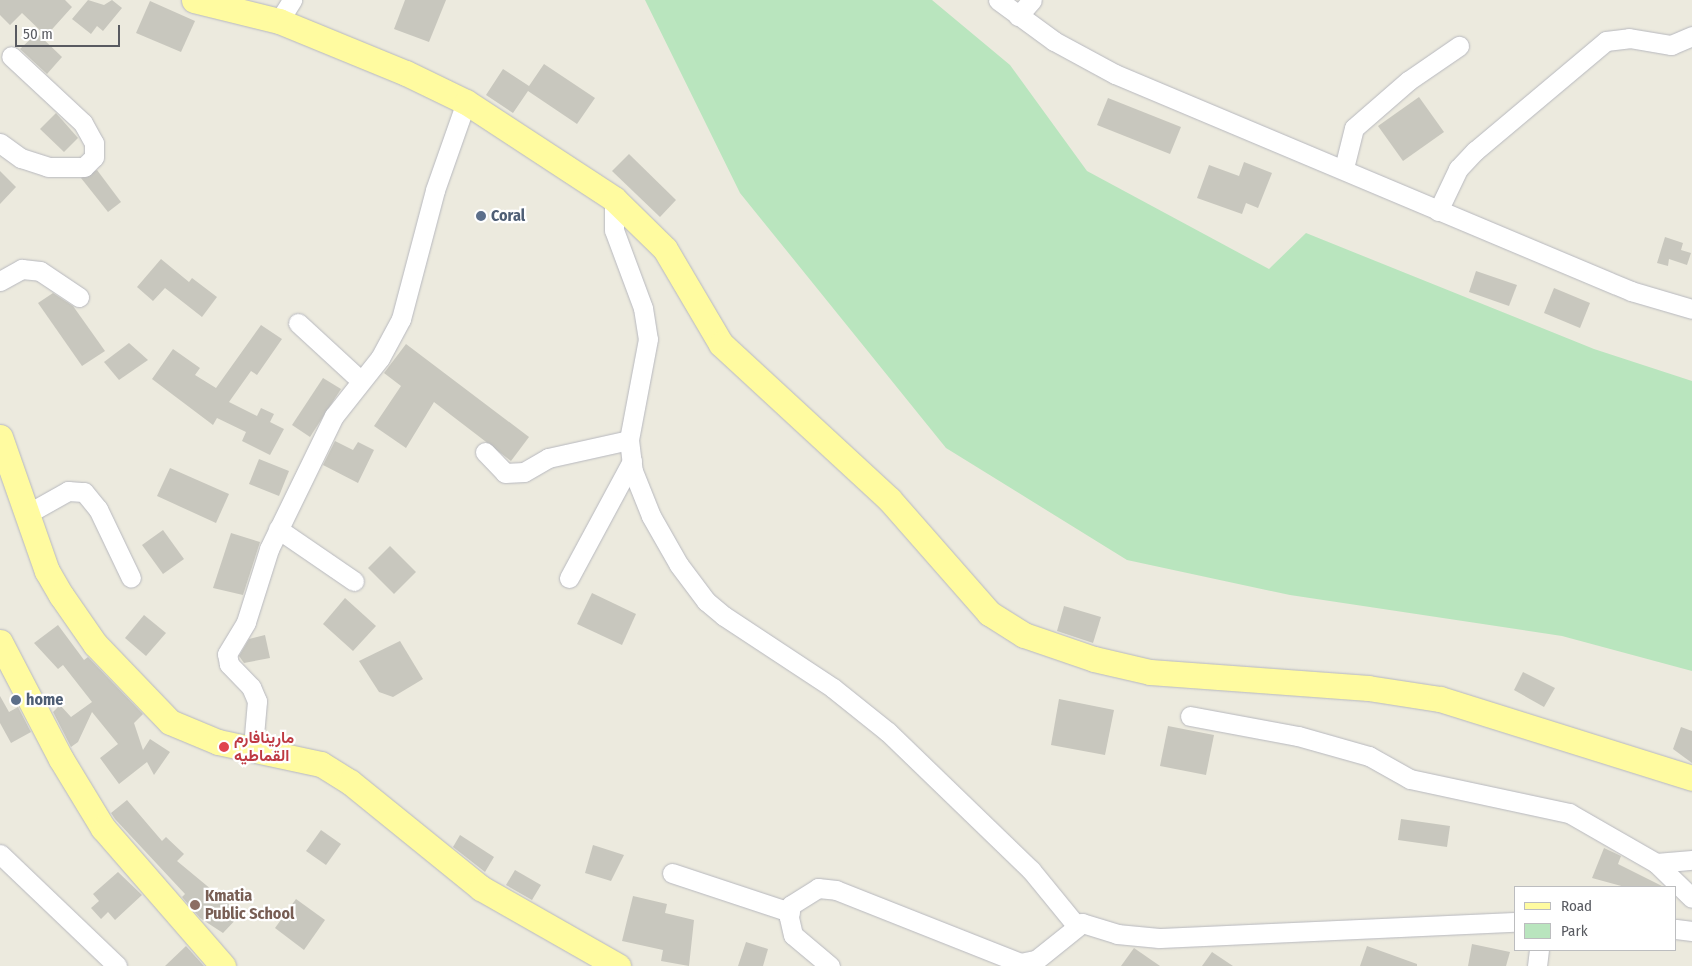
<!DOCTYPE html>
<meta charset="utf-8">
<style>
body{margin:0}
#map{position:relative;width:1692px;height:966px;overflow:hidden;background:#eceade;font-family:"Fira Sans Condensed",Vazirmatn,sans-serif}
div>[style]{position:absolute}
.green>*{inset:0;background:#b9e5be}
.building>*{inset:0;background:#c8c7be}
.roads{filter:drop-shadow(0 0 1px #b7b8be) drop-shadow(0 0 1px #b7b8be)}
.minor>*{height:19px;margin:-9.5px;padding:0 9.5px;transform-origin:9.5px;border-radius:9.5px;background:#fff}
.major>*{height:25px;margin:-12.5px;padding:0 12.5px;transform-origin:12.5px;border-radius:12.5px;background:#fffba0}
.dots>*{width:14px;height:14px;translate:-50% -50%;box-sizing:border-box;border:2px solid #fff;border-radius:50%}
span{translate:-50% -50%;white-space:nowrap;text-align:center;line-height:1.15;-webkit-text-stroke:4.5px #fff;paint-order:stroke}
.service-label{font-size:16px;color:#4e5e75;font-weight:700}
.left{translate:0 -50%;text-align:left}
.health-label{font-size:16px;color:#be3a42;font-weight:700}
.education-label{font-size:16px;color:#785e54;font-weight:700}
.legend{position:absolute;left:1514px;top:886px;width:162px;height:65px;box-sizing:border-box;background:#fff;border:1px solid #bcbdbf;margin:0;padding:6px 9px;list-style:none;font-size:15px;color:#585a60}
.legend li{display:flex;align-items:center;gap:10px;height:25px}
.legend b{width:25px;border:1px solid #bcbdbf}
.scale{position:absolute;left:15px;top:25px;width:105px;height:22px;box-sizing:border-box;border:2px solid #585a60;border-top:0;padding-left:6px;font-size:15px;line-height:18px;white-space:nowrap;color:#585a60;-webkit-text-stroke:4px #fff;paint-order:stroke}
</style>
<div id="map">
<div class="green">
<i style="clip-path:polygon(645px 0,932px 0,1010px 65px,1087px 171px,1269px 269px,1306px 233px,1594px 349px,1692px 381px,1692px 671px,1562px 636px,1290px 595px,1127px 560px,946px 448px,740px 193px)"></i>
</div>
<div class="building">
<i style="clip-path:polygon(0 0,65px 0,72px 7px,46px 36px,22px 13px,10px 25px,0 15px)"></i>
<i style="clip-path:polygon(88px 0,104px 5px,112px 0,122px 8px,103px 31px,97px 26px,91px 34px,72px 19px)"></i>
<i style="clip-path:polygon(405px 0,446px 0,429px 42px,394px 29px)"></i>
<i style="clip-path:polygon(150px 1px,195px 21px,181px 52px,136px 33px)"></i>
<i style="clip-path:polygon(37px 33px,62px 57px,47px 74px,20px 49px)"></i>
<i style="clip-path:polygon(544px 64px,595px 98px,577px 124px,528px 91px,513px 113px,486px 95px,503px 69px,529px 86px)"></i>
<i style="clip-path:polygon(1419px 97px,1444px 132px,1403px 161px,1378px 126px)"></i>
<i style="clip-path:polygon(1108px 98px,1181px 127px,1170px 154px,1097px 125px)"></i>
<i style="clip-path:polygon(56px 113px,78px 138px,64px 152px,40px 129px)"></i>
<i style="clip-path:polygon(629px 154px,676px 200px,660px 217px,612px 171px)"></i>
<i style="clip-path:polygon(1244px 162px,1272px 173px,1258px 208px,1246px 203px,1242px 214px,1197px 198px,1209px 165px,1239px 176px)"></i>
<i style="clip-path:polygon(97px 170px,121px 202px,108px 212px,81px 178px)"></i>
<i style="clip-path:polygon(0 171px,16px 187px,0 204px)"></i>
<i style="clip-path:polygon(1665px 237px,1683px 243px,1681px 250px,1691px 253px,1687px 265px,1669px 259px,1668px 266px,1657px 263px)"></i>
<i style="clip-path:polygon(161px 259px,189px 282px,192px 278px,217px 297px,202px 317px,165px 288px,153px 301px,137px 287px)"></i>
<i style="clip-path:polygon(1476px 271px,1517px 285px,1509px 306px,1469px 292px)"></i>
<i style="clip-path:polygon(1554px 288px,1590px 303px,1580px 328px,1544px 313px)"></i>
<i style="clip-path:polygon(53px 293px,73px 306px,105px 351px,82px 366px,38px 303px)"></i>
<i style="clip-path:polygon(261px 325px,282px 339px,257px 375px,251px 371px,229px 402px,257px 416px,261px 408px,274px 414px,270px 422px,284px 429px,270px 455px,242px 441px,246px 432px,217px 418px,213px 425px,152px 379px,173px 349px,200px 368px,195px 375px,216px 388px)"></i>
<i style="clip-path:polygon(129px 343px,148px 360px,119px 380px,104px 362px)"></i>
<i style="clip-path:polygon(406px 344px,529px 437px,511px 461px,434px 402px,406px 448px,374px 426px,401px 386px,384px 373px)"></i>
<i style="clip-path:polygon(323px 378px,341px 389px,310px 437px,292px 425px)"></i>
<i style="clip-path:polygon(335px 441px,353px 450px,358px 442px,374px 450px,358px 483px,323px 465px)"></i>
<i style="clip-path:polygon(259px 459px,289px 471px,279px 496px,249px 484px)"></i>
<i style="clip-path:polygon(170px 468px,229px 494px,216px 523px,157px 496px)"></i>
<i style="clip-path:polygon(163px 530px,184px 559px,163px 574px,142px 545px)"></i>
<i style="clip-path:polygon(231px 533px,260px 542px,243px 595px,213px 588px)"></i>
<i style="clip-path:polygon(390px 546px,416px 572px,394px 594px,368px 568px)"></i>
<i style="clip-path:polygon(592px 593px,636px 614px,622px 645px,577px 624px)"></i>
<i style="clip-path:polygon(345px 598px,376px 626px,353px 651px,323px 624px)"></i>
<i style="clip-path:polygon(1064px 606px,1101px 617px,1093px 643px,1057px 631px)"></i>
<i style="clip-path:polygon(144px 615px,166px 633px,146px 656px,125px 638px)"></i>
<i style="clip-path:polygon(58px 625px,84px 660px,88px 657px,143px 714px,134px 723px,143px 750px,150px 739px,170px 752px,154px 775px,147px 762px,119px 784px,100px 758px,118px 744px,92px 712px,78px 742px,71px 747px,53px 712px,60px 705px,71px 717px,92px 702px,63px 665px,58px 669px,34px 643px)"></i>
<i style="clip-path:polygon(265px 635px,270px 658px,244px 663px,239px 656px,249px 639px)"></i>
<i style="clip-path:polygon(400px 641px,423px 679px,393px 697px,379px 692px,359px 661px)"></i>
<i style="clip-path:polygon(1523px 672px,1555px 688px,1544px 707px,1514px 690px)"></i>
<i style="clip-path:polygon(0 696px,9px 712px,18px 707px,31px 732px,11px 743px,0 723px)"></i>
<i style="clip-path:polygon(1059px 699px,1114px 710px,1105px 755px,1051px 745px)"></i>
<i style="clip-path:polygon(1168px 726px,1214px 735px,1206px 775px,1160px 766px)"></i>
<i style="clip-path:polygon(1681px 727px,1692px 731px,1692px 763px,1673px 749px)"></i>
<i style="clip-path:polygon(127px 800px,162px 841px,166px 837px,184px 854px,177px 861px,241px 914px,223px 933px,200px 918px,182px 897px,185px 894px,115px 819px,111px 813px)"></i>
<i style="clip-path:polygon(1401px 819px,1450px 826px,1447px 847px,1398px 840px)"></i>
<i style="clip-path:polygon(321px 830px,341px 844px,326px 865px,306px 851px)"></i>
<i style="clip-path:polygon(460px 835px,494px 857px,485px 872px,453px 847px)"></i>
<i style="clip-path:polygon(593px 845px,624px 855px,611px 881px,585px 873px)"></i>
<i style="clip-path:polygon(1604px 848px,1621px 856px,1618px 864px,1664px 887px,1625px 887px,1592px 878px)"></i>
<i style="clip-path:polygon(515px 870px,541px 885px,532px 900px,506px 885px)"></i>
<i style="clip-path:polygon(118px 872px,142px 895px,115px 920px,108px 912px,101px 919px,91px 908px,99px 901px,93px 894px)"></i>
<i style="clip-path:polygon(633px 896px,667px 904px,665px 913px,694px 920px,689px 966px,661px 961px,663px 950px,622px 941px)"></i>
<i style="clip-path:polygon(296px 899px,325px 920px,304px 950px,275px 928px)"></i>
<i style="clip-path:polygon(746px 942px,768px 949px,763px 966px,738px 966px)"></i>
<i style="clip-path:polygon(1472px 944px,1510px 952px,1506px 966px,1468px 966px)"></i>
<i style="clip-path:polygon(186px 946px,204px 966px,165px 966px)"></i>
<i style="clip-path:polygon(1367px 946px,1417px 964px,1417px 966px,1360px 966px)"></i>
<i style="clip-path:polygon(1134px 948px,1160px 966px,1121px 966px)"></i>
<i style="clip-path:polygon(1212px 952px,1233px 966px,1202px 966px)"></i>
</div>
<div class="roads">
<div class="minor">
<i style="left:998px;top:0;width:69px;rotate:36.2deg"></i>
<i style="left:1054px;top:41px;width:69px;rotate:28.4deg"></i>
<i style="left:1115px;top:74px;width:560px;rotate:22.81deg"></i>
<i style="left:1631px;top:291px;width:64px;rotate:16.4deg"></i>
<i style="left:1018px;top:16px;width:21px;rotate:-49deg"></i>
<i style="left:279px;top:21px;width:25px;rotate:-58deg"></i>
<i style="left:0;top:143px;width:26px;rotate:36deg"></i>
<i style="left:21px;top:158px;width:28px;rotate:18deg"></i>
<i style="left:48px;top:167px;width:36px"></i>
<i style="left:84px;top:167px;width:14px;rotate:-45deg"></i>
<i style="left:94px;top:157px;width:14px;rotate:-90deg"></i>
<i style="left:94px;top:143px;width:23px;rotate:-119deg"></i>
<i style="left:83px;top:123px;width:98px;rotate:-137.1deg"></i>
<i style="left:1344px;top:168px;width:41px;rotate:-76deg"></i>
<i style="left:1354px;top:128px;width:72px;rotate:-41deg"></i>
<i style="left:1408px;top:81px;width:62px;rotate:-34.5deg"></i>
<i style="left:614px;top:199px;width:31px;rotate:90deg"></i>
<i style="left:614px;top:230px;width:83px;rotate:69.6deg"></i>
<i style="left:643px;top:308px;width:31px;rotate:81deg"></i>
<i style="left:648px;top:339px;width:103px;rotate:100.7deg"></i>
<i style="left:629px;top:440px;width:31px;rotate:83deg"></i>
<i style="left:633px;top:471px;width:48px;rotate:68.2deg"></i>
<i style="left:651px;top:516px;width:56px;rotate:60.3deg"></i>
<i style="left:679px;top:565px;width:45px;rotate:53.1deg"></i>
<i style="left:706px;top:601px;width:23px;rotate:40deg"></i>
<i style="left:724px;top:616px;width:131px;rotate:33.4deg"></i>
<i style="left:833px;top:688px;width:70px;rotate:38.7deg"></i>
<i style="left:888px;top:732px;width:199px;rotate:44deg"></i>
<i style="left:1031px;top:870px;width:70px;rotate:50.8deg"></i>
<i style="left:1438px;top:211px;width:47px;rotate:-64.5deg"></i>
<i style="left:1458px;top:169px;width:25px;rotate:-47deg"></i>
<i style="left:1475px;top:151px;width:171px;rotate:-40deg"></i>
<i style="left:1606px;top:41px;width:23px;rotate:-7deg"></i>
<i style="left:1629px;top:38px;width:43px;rotate:9.5deg"></i>
<i style="left:1671px;top:45px;width:23px;rotate:-23deg"></i>
<i style="left:0;top:281px;width:25px;rotate:-29deg"></i>
<i style="left:22px;top:269px;width:18px;rotate:6deg"></i>
<i style="left:40px;top:271px;width:47px;rotate:33.7deg"></i>
<i style="left:298px;top:323px;width:84px;rotate:42.6deg"></i>
<i style="left:485px;top:452px;width:29px;rotate:46deg"></i>
<i style="left:505px;top:473px;width:19px;rotate:-3deg"></i>
<i style="left:524px;top:472px;width:28px;rotate:-30deg"></i>
<i style="left:548px;top:458px;width:83px;rotate:-12.5deg"></i>
<i style="left:27px;top:514px;width:47px;rotate:-29.3deg"></i>
<i style="left:68px;top:491px;width:16px;rotate:4deg"></i>
<i style="left:84px;top:492px;width:22px;rotate:51deg"></i>
<i style="left:98px;top:509px;width:76px;rotate:64.4deg"></i>
<i style="left:278px;top:529px;width:92px;rotate:34.4deg"></i>
<i style="left:569px;top:578px;width:133px;rotate:-61.7deg"></i>
<i style="left:1190px;top:716px;width:110px;rotate:10.5deg"></i>
<i style="left:1298px;top:736px;width:74px;rotate:15.7deg"></i>
<i style="left:1369px;top:756px;width:47px;rotate:29.3deg"></i>
<i style="left:1410px;top:779px;width:163px;rotate:12.1deg"></i>
<i style="left:1569px;top:813px;width:100px;rotate:29.9deg"></i>
<i style="left:1656px;top:863px;width:50px;rotate:44.2deg"></i>
<i style="left:253px;top:747px;width:46px;rotate:-85deg"></i>
<i style="left:257px;top:701px;width:15px;rotate:-113deg"></i>
<i style="left:251px;top:687px;width:32px;rotate:-134deg"></i>
<i style="left:229px;top:664px;width:10px;rotate:-101deg"></i>
<i style="left:227px;top:654px;width:37px;rotate:-59deg"></i>
<i style="left:246px;top:622px;width:77px;rotate:-72.5deg"></i>
<i style="left:269px;top:549px;width:148px;rotate:-64deg"></i>
<i style="left:334px;top:416px;width:74px;rotate:-51.6deg"></i>
<i style="left:380px;top:358px;width:44px;rotate:-61.7deg"></i>
<i style="left:401px;top:319px;width:133px;rotate:-75.2deg"></i>
<i style="left:435px;top:190px;width:93px;rotate:-70.6deg"></i>
<i style="left:0;top:854px;width:162px;rotate:43.7deg"></i>
<i style="left:1656px;top:863px;width:36px;rotate:-5deg"></i>
<i style="left:672px;top:873px;width:124px;rotate:18.3deg"></i>
<i style="left:1676px;top:929px;width:16px;rotate:7deg"></i>
<i style="left:830px;top:966px;width:48px;rotate:-140deg"></i>
<i style="left:793px;top:935px;width:18px;rotate:-103deg"></i>
<i style="left:789px;top:917px;width:12px;rotate:-81deg"></i>
<i style="left:791px;top:905px;width:32px;rotate:-32deg"></i>
<i style="left:818px;top:888px;width:18px;rotate:6deg"></i>
<i style="left:836px;top:890px;width:198px;rotate:21.6deg"></i>
<i style="left:1020px;top:963px;width:16px;rotate:-11deg"></i>
<i style="left:1036px;top:960px;width:59px;rotate:-38.8deg"></i>
<i style="left:1082px;top:923px;width:37px;rotate:17deg"></i>
<i style="left:1117px;top:934px;width:42px;rotate:5.4deg"></i>
<i style="left:1159px;top:938px;width:357px;rotate:-2.6deg"></i>
<i style="left:1537px;top:966px;width:16px;rotate:-83deg"></i>
</div>
<div class="major">
<i style="left:194px;top:0;width:88px;rotate:13.9deg"></i>
<i style="left:279px;top:21px;width:137px;rotate:22.3deg"></i>
<i style="left:406px;top:73px;width:67px;rotate:25.8deg"></i>
<i style="left:466px;top:102px;width:177px;rotate:33.2deg"></i>
<i style="left:614px;top:199px;width:71px;rotate:44.4deg"></i>
<i style="left:665px;top:249px;width:110px;rotate:59.5deg"></i>
<i style="left:721px;top:344px;width:229px;rotate:42.7deg"></i>
<i style="left:889px;top:499px;width:152px;rotate:48.7deg"></i>
<i style="left:989px;top:613px;width:41px;rotate:32.2deg"></i>
<i style="left:1024px;top:635px;width:74px;rotate:18.9deg"></i>
<i style="left:1094px;top:659px;width:57px;rotate:13.1deg"></i>
<i style="left:1150px;top:672px;width:219px;rotate:4.2deg"></i>
<i style="left:1368px;top:688px;width:73px;rotate:8.7deg"></i>
<i style="left:1440px;top:699px;width:264px;rotate:17.4deg"></i>
<i style="left:0;top:437px;width:142px;rotate:70.7deg"></i>
<i style="left:47px;top:571px;width:28px;rotate:60deg"></i>
<i style="left:61px;top:595px;width:60px;rotate:55.2deg"></i>
<i style="left:95px;top:644px;width:108px;rotate:46.1deg"></i>
<i style="left:170px;top:722px;width:52px;rotate:22.6deg"></i>
<i style="left:218px;top:742px;width:105px;rotate:12.1deg"></i>
<i style="left:321px;top:764px;width:34px;rotate:32deg"></i>
<i style="left:350px;top:782px;width:169px;rotate:39deg"></i>
<i style="left:481px;top:888px;width:158px;rotate:29.7deg"></i>
<i style="left:0;top:642px;width:132px;rotate:62.5deg"></i>
<i style="left:61px;top:759px;width:81px;rotate:58.7deg"></i>
<i style="left:103px;top:828px;width:183px;rotate:49deg"></i>
</div>
</div>
<div class="dots">
<i style="left:481px;top:216px;background:#5c6f8a"></i>
<i style="left:16px;top:700px;background:#5c6f8a"></i>
<i style="left:224px;top:747px;background:#e0444e"></i>
<i style="left:195px;top:905px;background:#8d6e63"></i>
</div>
<div class="service-label">
<span class="left" style="left:491px;top:216px">Coral</span>
<span class="left" style="left:26px;top:700px">home</span>
</div>
<div class="health-label">
<span class="left" style="left:234px;top:747px">مارينافارم<br>القماطيه</span>
</div>
<div class="education-label">
<span class="left" style="left:205px;top:905px">Kmatia<br>Public School</span>
</div>
<ul class="legend">
<li><b style="height:6px;background:#fffba0"></b>Road</li>
<li><b style="height:14px;background:#b9e5be"></b>Park</li>
</ul>
<div class="scale">50 m</div>
</div>
